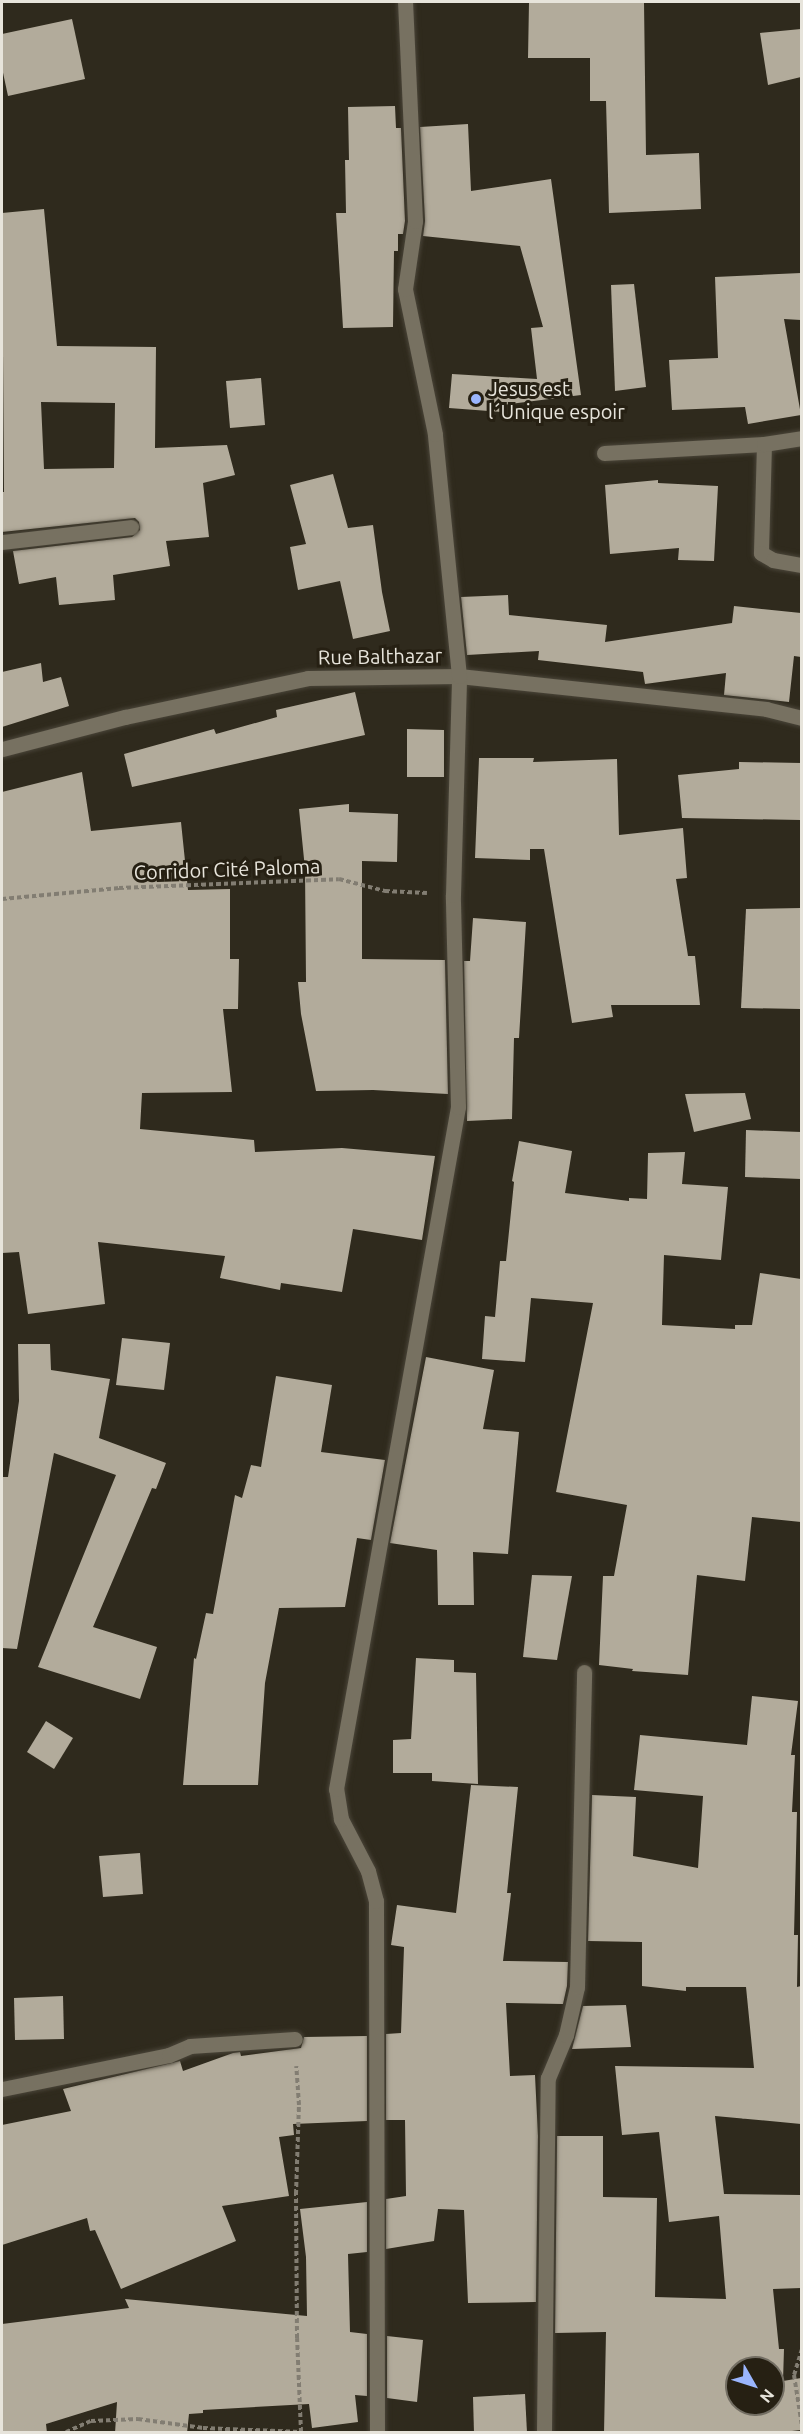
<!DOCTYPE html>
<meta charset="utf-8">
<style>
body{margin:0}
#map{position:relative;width:803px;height:2434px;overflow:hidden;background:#2f2a1d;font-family:Ubuntu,sans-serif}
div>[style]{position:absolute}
.building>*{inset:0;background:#b2ab9b}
.path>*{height:4px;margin-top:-2px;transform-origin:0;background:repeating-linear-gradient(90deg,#827d72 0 4.5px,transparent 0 7.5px)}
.roads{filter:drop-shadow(0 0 2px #4a4539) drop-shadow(0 0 2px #4a4539)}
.minor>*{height:15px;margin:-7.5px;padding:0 7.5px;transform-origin:7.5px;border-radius:7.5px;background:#777161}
.dots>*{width:16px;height:16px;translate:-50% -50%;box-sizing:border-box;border:3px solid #262013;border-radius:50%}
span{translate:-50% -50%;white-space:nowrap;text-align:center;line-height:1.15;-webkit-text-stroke:6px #262013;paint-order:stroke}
.poi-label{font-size:20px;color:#e7e4db}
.left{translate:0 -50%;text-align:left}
.street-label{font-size:20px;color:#e7e4db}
.frame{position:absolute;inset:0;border:3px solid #e7e4db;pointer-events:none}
.north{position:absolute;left:725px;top:2356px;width:60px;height:60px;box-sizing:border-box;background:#262013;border:2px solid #736e63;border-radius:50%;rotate:129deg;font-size:16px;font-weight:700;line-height:24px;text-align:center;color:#e7e4db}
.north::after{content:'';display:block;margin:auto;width:21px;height:27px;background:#9ab5fd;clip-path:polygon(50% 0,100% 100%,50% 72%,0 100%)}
</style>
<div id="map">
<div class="building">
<i style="clip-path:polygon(529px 2px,644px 2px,646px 155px,699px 153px,701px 209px,609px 213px,606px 101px,590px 101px,590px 58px,528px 58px)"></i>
<i style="clip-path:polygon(72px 19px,85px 79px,8px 96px,2px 68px,2px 34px)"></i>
<i style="clip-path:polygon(801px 29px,801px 77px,768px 85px,760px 33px)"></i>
<i style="clip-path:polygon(395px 106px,396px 128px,401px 128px,405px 221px,403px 234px,398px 234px,398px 251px,394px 251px,393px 327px,343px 328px,336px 213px,346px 213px,345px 160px,349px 160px,348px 107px)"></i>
<i style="clip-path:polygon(468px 124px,471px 191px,551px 179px,581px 395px,503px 405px,502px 412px,449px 408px,452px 374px,537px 379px,531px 328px,543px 327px,520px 246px,423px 236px,425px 221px,420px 127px)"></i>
<i style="clip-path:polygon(evenodd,44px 209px,57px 346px,156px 347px,155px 448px,227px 445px,235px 475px,203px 483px,209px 537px,166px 541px,170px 566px,113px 575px,115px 600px,59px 605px,56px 577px,19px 584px,13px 551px,132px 537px,140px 530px,139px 522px,135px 518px,2px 532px,2px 492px,4px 492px,2px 213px,44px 209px,41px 402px,115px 403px,114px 468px,44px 469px,41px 402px)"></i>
<i style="clip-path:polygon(801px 273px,801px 320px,784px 319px,801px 415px,748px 424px,745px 407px,672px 410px,669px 360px,718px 358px,715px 277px)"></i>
<i style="clip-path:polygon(634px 284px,646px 387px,615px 391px,611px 285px)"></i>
<i style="clip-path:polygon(261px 378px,265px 425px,230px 428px,226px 381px)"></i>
<i style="clip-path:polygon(333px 474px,348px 528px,373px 525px,382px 592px,390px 631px,353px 639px,340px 581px,298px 590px,290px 547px,306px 544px,290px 485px)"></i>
<i style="clip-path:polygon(658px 480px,658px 483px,718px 486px,714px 561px,678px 560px,679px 548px,610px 554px,605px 485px)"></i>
<i style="clip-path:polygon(508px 595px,509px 615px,607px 625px,605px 642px,732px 623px,734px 606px,801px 613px,801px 657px,794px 656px,789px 702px,724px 695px,726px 673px,645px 684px,643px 672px,538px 660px,539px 651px,467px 655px,461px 597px)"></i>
<i style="clip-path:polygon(41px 663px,43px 682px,61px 677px,69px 706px,2px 727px,2px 672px)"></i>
<i style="clip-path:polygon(355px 692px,365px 735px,132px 787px,124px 754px,214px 729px,216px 734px,277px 717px,276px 710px)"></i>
<i style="clip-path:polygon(407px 729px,444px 730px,444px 777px,407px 777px)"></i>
<i style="clip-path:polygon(479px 758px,534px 758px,533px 762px,617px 759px,619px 835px,683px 828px,687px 878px,676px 879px,688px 956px,695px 956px,700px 1005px,611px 1005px,613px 1017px,572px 1023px,544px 849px,530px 849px,530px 860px,475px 858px)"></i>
<i style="clip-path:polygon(739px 762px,801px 763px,801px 820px,682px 818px,678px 775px,739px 769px)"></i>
<i style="clip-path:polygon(82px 772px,91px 831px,181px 822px,188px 890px,230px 889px,230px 959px,239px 959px,238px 1009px,223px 1009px,232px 1092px,142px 1093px,140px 1129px,254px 1140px,255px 1152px,342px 1148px,435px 1156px,422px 1240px,353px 1229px,342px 1292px,281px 1283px,280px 1290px,220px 1278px,225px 1256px,98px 1242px,105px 1304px,28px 1314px,19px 1252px,2px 1253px,2px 792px)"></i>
<i style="clip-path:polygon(349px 804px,349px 812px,398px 814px,397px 862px,362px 861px,362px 959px,445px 960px,448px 1094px,373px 1090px,316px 1091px,301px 1014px,298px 982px,306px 982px,305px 869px,299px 809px)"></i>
<i style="clip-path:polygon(801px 908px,801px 1009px,741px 1008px,746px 909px)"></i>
<i style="clip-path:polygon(473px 918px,526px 922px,519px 1038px,514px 1038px,512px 1119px,467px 1121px,464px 961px,470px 961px)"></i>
<i style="clip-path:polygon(745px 1093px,751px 1119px,694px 1132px,685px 1094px)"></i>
<i style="clip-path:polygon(746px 1130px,801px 1132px,801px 1179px,745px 1177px)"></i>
<i style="clip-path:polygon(519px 1141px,572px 1151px,565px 1193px,629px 1201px,629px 1198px,647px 1199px,648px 1153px,685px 1152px,682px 1184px,728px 1187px,721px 1260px,664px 1255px,662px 1325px,735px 1329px,735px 1325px,752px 1325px,760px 1273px,801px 1279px,801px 1522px,752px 1517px,745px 1581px,697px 1575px,688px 1675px,632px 1671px,633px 1669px,599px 1665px,603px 1576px,614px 1576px,627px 1505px,556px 1492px,593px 1303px,531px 1298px,525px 1362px,482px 1359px,485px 1316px,495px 1317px,500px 1261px,506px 1261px,514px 1182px,512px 1181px)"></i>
<i style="clip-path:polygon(122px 1338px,170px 1343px,164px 1390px,116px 1385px)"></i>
<i style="clip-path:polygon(18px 1344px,50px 1344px,51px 1370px,110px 1379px,99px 1438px,166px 1463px,156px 1489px,152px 1488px,93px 1627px,157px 1647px,140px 1699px,38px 1667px,116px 1475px,54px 1453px,17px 1649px,2px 1648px,2px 1477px,8px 1477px,19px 1401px)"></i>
<i style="clip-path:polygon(426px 1357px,494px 1370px,483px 1429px,519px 1432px,508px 1554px,473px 1552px,474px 1605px,438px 1605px,437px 1550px,390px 1543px)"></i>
<i style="clip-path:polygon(276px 1376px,332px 1385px,321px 1452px,385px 1460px,371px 1540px,357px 1538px,345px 1607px,279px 1608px,265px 1683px,258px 1785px,183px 1785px,194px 1658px,196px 1659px,206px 1613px,213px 1614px,235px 1495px,242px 1498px,251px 1465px,261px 1467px)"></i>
<i style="clip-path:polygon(532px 1575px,572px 1576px,557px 1660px,523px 1657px)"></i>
<i style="clip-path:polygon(416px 1658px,454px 1660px,454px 1672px,476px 1673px,478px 1784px,432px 1781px,432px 1773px,393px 1773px,393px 1740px,411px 1739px)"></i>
<i style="clip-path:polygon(evenodd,752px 1696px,798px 1701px,791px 1755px,795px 1755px,792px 1812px,797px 1812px,794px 1935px,798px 1935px,797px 1987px,801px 1986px,801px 2124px,715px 2116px,724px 2194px,801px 2195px,801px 2288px,773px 2289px,779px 2349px,784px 2349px,783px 2381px,801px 2378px,801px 2430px,774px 2433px,604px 2433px,606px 2332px,555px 2333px,557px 2136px,603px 2136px,603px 2197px,657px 2198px,655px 2297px,726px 2299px,719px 2216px,669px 2222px,659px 2132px,622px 2135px,615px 2066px,754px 2068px,746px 1987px,686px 1987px,686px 1991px,642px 1986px,642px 1942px,588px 1941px,592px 1795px,636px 1797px,633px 1856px,698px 1868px,703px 1796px,634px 1790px,640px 1735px,747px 1745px,752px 1696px,737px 2368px,773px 2368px,773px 2404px,737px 2404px,737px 2368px)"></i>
<i style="clip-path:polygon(46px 1721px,73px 1738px,54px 1769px,27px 1752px)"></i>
<i style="clip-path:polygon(471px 1785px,518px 1787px,507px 1893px,511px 1893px,503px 1961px,568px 1962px,567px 1986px,563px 2004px,506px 2003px,510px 2076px,535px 2075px,538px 2136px,536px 2302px,468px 2303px,464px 2210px,438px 2209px,434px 2241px,386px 2249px,386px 2199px,406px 2196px,405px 2120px,386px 2120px,386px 2034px,401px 2033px,404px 1947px,391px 1945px,397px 1905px,456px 1913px)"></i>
<i style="clip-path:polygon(140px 1853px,143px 1894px,103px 1897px,99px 1856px)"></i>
<i style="clip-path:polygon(63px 1996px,64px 2039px,15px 2040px,14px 1998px)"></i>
<i style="clip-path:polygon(626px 2005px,631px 2047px,572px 2049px,583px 2006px)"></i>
<i style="clip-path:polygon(367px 2036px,367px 2121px,293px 2124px,294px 2135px,279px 2137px,289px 2196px,222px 2206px,236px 2241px,121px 2289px,95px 2230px,90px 2231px,87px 2218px,2px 2245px,2px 2125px,71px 2111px,63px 2089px,180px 2061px,183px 2071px,233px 2053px,240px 2052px,241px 2056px,301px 2048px,304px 2037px)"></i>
<i style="clip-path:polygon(367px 2202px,367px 2252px,348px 2254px,350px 2332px,367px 2334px,367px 2396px,355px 2395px,358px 2422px,312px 2428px,309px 2404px,203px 2410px,203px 2413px,189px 2414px,187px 2433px,115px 2433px,117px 2402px,46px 2424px,47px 2433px,3px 2433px,2px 2324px,129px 2308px,125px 2299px,307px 2316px,306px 2257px,300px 2209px)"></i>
<i style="clip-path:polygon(387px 2336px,423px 2340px,417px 2402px,387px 2398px)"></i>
<i style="clip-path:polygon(525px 2394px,527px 2433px,474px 2433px,473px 2397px)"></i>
</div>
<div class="path">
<i style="left:2px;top:899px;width:118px;rotate:-5.4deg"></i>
<i style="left:119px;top:888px;width:220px;rotate:-2.3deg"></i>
<i style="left:339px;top:879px;width:48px;rotate:14.6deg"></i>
<i style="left:385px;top:891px;width:42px;rotate:2.7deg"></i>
<i style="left:802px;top:2349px;width:27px;rotate:107deg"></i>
<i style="left:794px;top:2375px;width:52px;rotate:81.1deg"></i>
<i style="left:66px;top:2432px;width:27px;rotate:-24deg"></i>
<i style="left:91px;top:2421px;width:47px;rotate:-2.4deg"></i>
<i style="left:138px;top:2419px;width:66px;rotate:7.9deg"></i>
<i style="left:203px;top:2428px;width:98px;rotate:2.3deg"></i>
<i style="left:301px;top:2432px;width:94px;rotate:-92.4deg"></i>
<i style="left:297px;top:2338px;width:144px;rotate:-90.4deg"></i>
<i style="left:296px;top:2194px;width:89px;rotate:-88.1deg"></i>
<i style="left:299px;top:2105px;width:39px;rotate:-94deg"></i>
</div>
<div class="roads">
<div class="minor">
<i style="left:764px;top:444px;width:109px;rotate:91.6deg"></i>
<i style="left:761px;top:553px;width:14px;rotate:30deg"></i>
<i style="left:773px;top:560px;width:29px;rotate:10deg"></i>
<i style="left:604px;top:453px;width:160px;rotate:-3.2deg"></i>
<i style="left:764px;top:444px;width:38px;rotate:-9deg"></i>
<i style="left:2px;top:542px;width:130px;rotate:-6.6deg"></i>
<i style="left:2px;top:749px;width:127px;rotate:-14.6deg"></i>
<i style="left:125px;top:717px;width:187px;rotate:-12deg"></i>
<i style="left:308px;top:678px;width:151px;rotate:-0.8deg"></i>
<i style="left:459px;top:676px;width:309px;rotate:6.1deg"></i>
<i style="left:766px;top:709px;width:37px;rotate:14deg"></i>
<i style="left:2px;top:2089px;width:170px;rotate:-11.5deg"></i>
<i style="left:169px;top:2055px;width:23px;rotate:-23deg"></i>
<i style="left:190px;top:2046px;width:105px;rotate:-3.8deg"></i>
<i style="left:377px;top:2432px;width:531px;rotate:-90.11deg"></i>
<i style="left:376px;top:1901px;width:31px;rotate:-105deg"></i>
<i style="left:368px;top:1871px;width:59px;rotate:-117.4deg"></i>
<i style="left:341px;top:1819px;width:30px;rotate:-99deg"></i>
<i style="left:336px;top:1789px;width:693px;rotate:-79.86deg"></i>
<i style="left:458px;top:1107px;width:212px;rotate:-91.4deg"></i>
<i style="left:453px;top:895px;width:219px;rotate:-88.4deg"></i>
<i style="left:459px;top:676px;width:243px;rotate:-95.7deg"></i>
<i style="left:435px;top:434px;width:148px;rotate:-101.7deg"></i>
<i style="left:405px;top:289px;width:69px;rotate:-81.6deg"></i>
<i style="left:415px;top:221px;width:219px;rotate:-92.6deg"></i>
<i style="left:544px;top:2432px;width:354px;rotate:-89.4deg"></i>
<i style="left:548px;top:2078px;width:47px;rotate:-67.3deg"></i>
<i style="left:566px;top:2035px;width:49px;rotate:-77.1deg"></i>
<i style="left:577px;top:1987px;width:315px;rotate:-88.7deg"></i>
</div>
</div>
<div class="dots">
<i style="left:476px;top:399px;background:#9ab5fd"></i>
</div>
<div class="poi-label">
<span class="left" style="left:488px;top:400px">Jesus est<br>l´Unique espoir</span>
</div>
<div class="street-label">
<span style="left:380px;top:656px;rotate:-1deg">Rue Balthazar</span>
<span style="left:227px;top:869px;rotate:-2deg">Corridor Cité Paloma</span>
</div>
<div class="frame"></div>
<div class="north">N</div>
</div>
